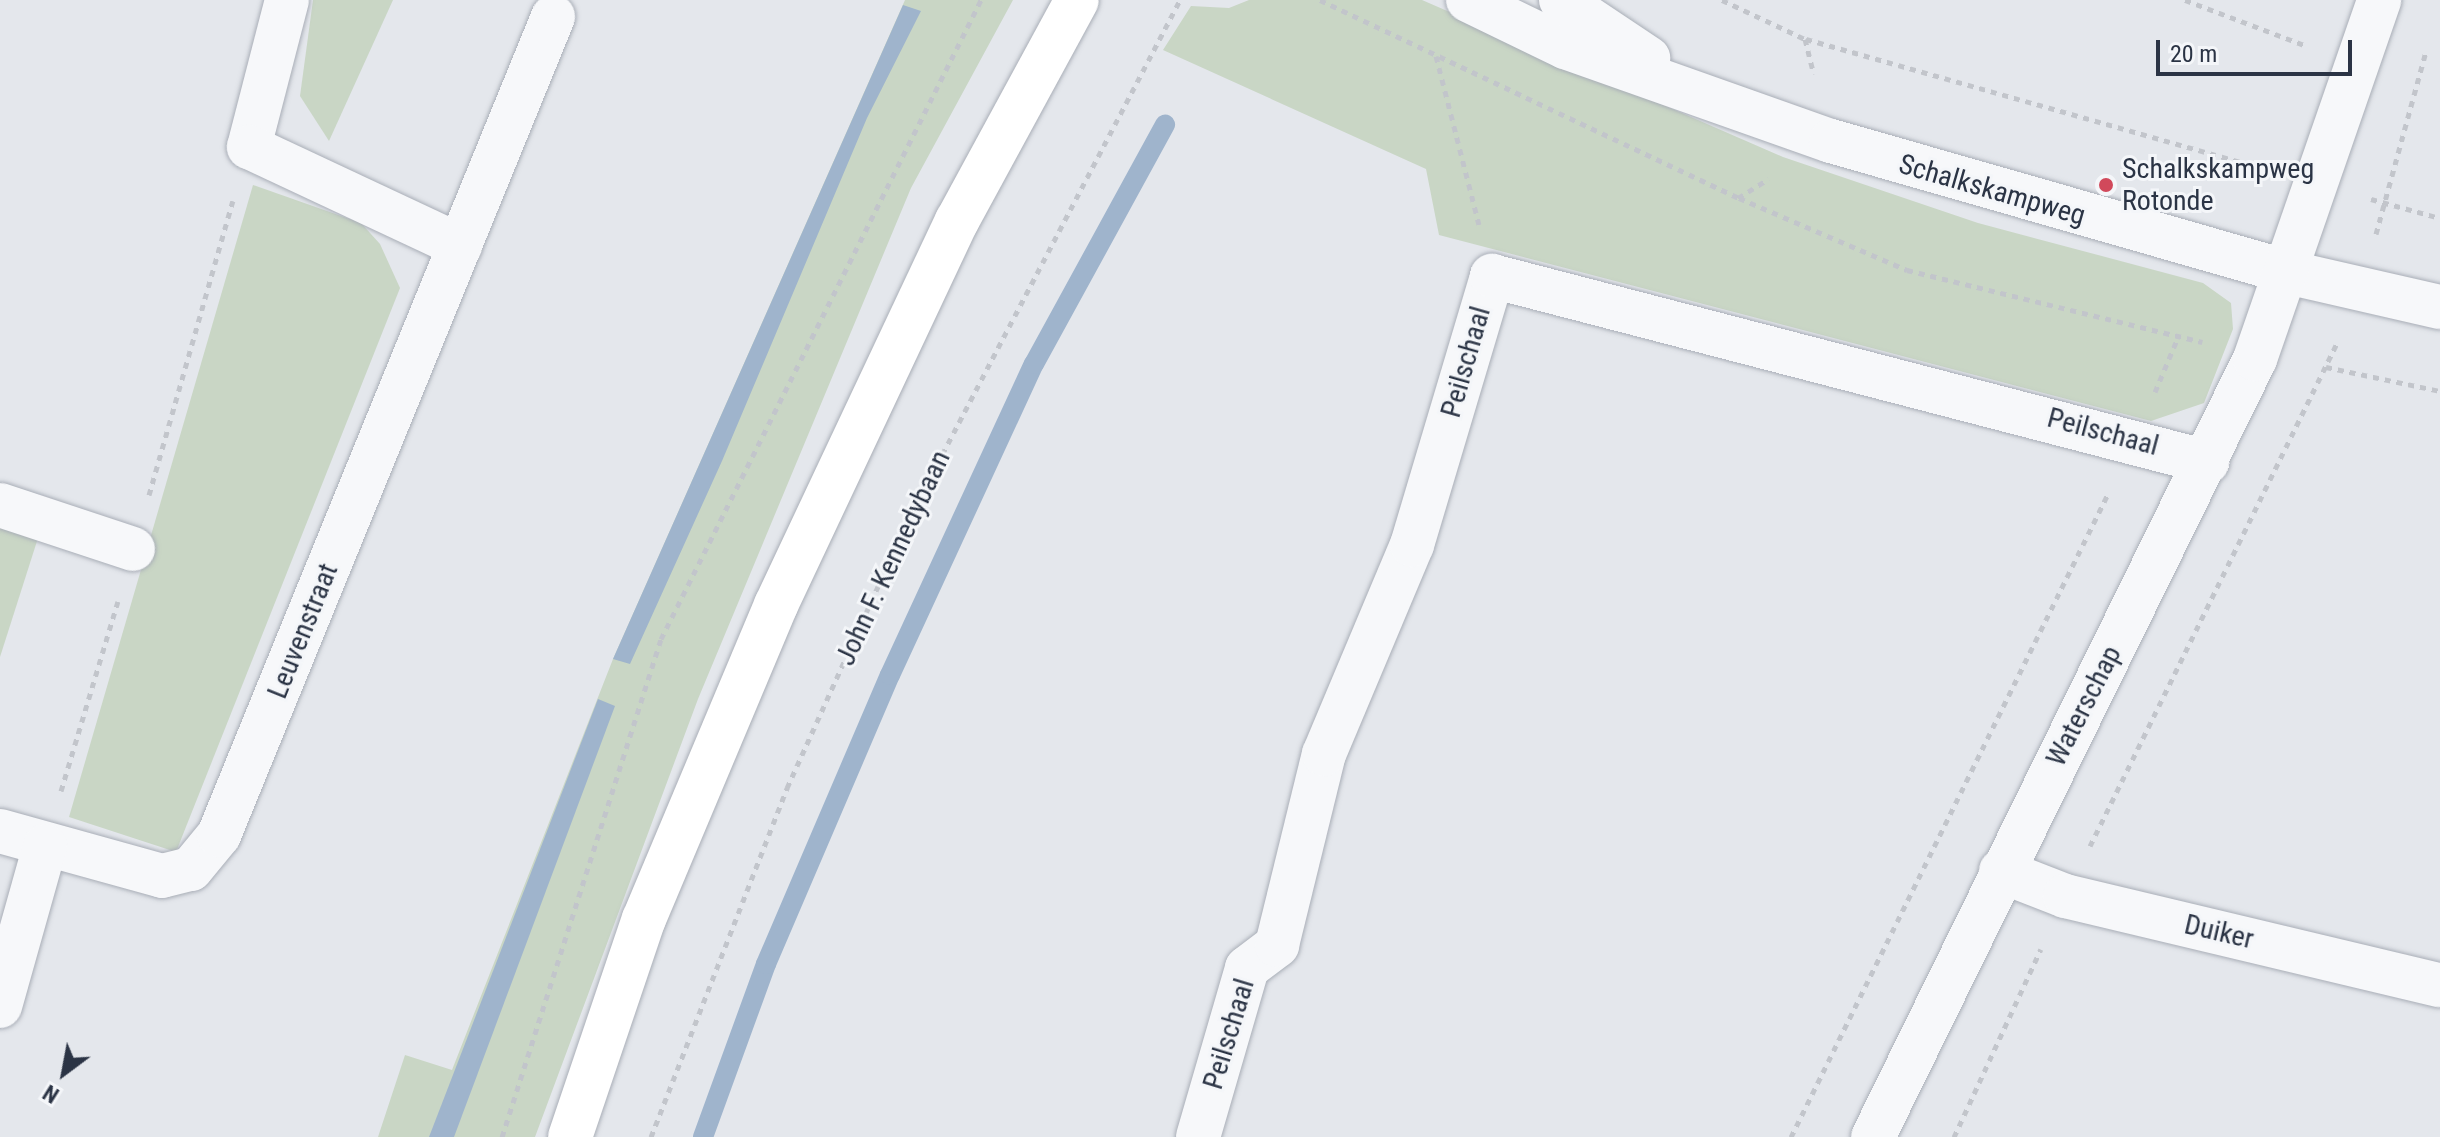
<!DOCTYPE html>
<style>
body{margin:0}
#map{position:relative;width:2440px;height:1137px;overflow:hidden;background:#e4e7ec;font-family:"Roboto Condensed",sans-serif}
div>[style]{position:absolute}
.green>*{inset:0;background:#c9d6c5}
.water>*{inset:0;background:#9fb4cc}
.stream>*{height:20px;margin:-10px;padding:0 10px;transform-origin:10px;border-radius:10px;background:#9fb4cc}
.path>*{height:5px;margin-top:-2.5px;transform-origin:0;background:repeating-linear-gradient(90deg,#c2c5cb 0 6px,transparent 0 12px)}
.roads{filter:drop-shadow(0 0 2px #a9aeb7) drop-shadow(0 0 2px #a9aeb7)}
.minor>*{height:44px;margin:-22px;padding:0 22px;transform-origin:22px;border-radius:22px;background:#f7f8fa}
.major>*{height:44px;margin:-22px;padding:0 22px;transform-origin:22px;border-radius:22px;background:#fff}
.dots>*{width:22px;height:22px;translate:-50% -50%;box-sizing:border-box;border:4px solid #f4f6f9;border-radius:50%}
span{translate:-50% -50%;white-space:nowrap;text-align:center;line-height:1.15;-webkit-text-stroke:6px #f4f6f9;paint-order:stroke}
.poi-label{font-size:28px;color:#2b3445}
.left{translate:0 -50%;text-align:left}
.street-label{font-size:28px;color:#2b3445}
.north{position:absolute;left:24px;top:1033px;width:80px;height:80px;-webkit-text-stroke:6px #f4f6f9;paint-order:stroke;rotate:212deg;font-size:22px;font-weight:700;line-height:32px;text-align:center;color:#2b3445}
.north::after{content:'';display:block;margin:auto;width:28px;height:36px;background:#2b3445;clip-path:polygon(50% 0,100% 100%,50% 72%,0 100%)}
.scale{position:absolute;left:2156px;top:40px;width:196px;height:36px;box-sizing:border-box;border:4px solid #2b3445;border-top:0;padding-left:10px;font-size:24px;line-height:28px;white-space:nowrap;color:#2b3445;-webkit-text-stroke:6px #f4f6f9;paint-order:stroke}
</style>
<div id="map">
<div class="green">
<i style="clip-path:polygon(313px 0,393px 0,329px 141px,300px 96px)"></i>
<i style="clip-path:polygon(905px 0,1013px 0,911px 188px,698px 699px,535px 1137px,378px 1137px,405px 1055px,452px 1070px,613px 659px)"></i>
<i style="clip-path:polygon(1249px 0,1422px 0,1783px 157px,1978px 223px,2203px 283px,2231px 303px,2233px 329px,2204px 403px,2151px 421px,1439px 235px,1426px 169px,1163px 50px,1191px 6px,1229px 8px)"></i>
<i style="clip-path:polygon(253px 185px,361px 223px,380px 244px,400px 288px,176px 852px,69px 817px)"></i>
<i style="clip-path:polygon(0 526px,38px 538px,0 657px)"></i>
</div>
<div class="water">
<i style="clip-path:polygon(903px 5px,921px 11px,867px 118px,722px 461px,630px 664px,613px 659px)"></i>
<i style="clip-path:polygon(598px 699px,615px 706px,454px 1137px,429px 1137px)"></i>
</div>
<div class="stream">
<i style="left:703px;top:1137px;width:184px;rotate:-70deg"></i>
<i style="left:766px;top:964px;width:314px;rotate:-66.8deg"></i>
<i style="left:890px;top:675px;width:343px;rotate:-65.2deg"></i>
<i style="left:1034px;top:364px;width:273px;rotate:-61.3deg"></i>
</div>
<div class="path">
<i style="left:1320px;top:0;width:463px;rotate:25.3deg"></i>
<i style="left:1738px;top:198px;width:36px;rotate:-32deg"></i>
<i style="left:1722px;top:0;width:92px;rotate:25.2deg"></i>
<i style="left:1805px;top:39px;width:36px;rotate:76deg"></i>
<i style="left:2185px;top:0;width:127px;rotate:20.7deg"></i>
<i style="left:1806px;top:39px;width:474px;rotate:15.8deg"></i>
<i style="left:1436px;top:56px;width:174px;rotate:75.7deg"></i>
<i style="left:1739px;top:198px;width:183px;rotate:23.2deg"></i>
<i style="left:1907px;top:270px;width:304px;rotate:13.7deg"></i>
<i style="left:2371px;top:199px;width:72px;rotate:15.4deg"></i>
<i style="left:2376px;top:234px;width:190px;rotate:-74.7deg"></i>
<i style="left:2326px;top:367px;width:116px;rotate:11.9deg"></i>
<i style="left:2155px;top:392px;width:62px;rotate:-67.2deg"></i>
<i style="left:149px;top:495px;width:306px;rotate:-74.1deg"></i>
<i style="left:61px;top:791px;width:198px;rotate:-73.3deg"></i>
<i style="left:2090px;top:846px;width:563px;rotate:-63.84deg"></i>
<i style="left:502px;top:1137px;width:523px;rotate:-72.29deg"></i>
<i style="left:661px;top:639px;width:715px;rotate:-63.4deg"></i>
<i style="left:651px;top:1137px;width:375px;rotate:-68.7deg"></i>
<i style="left:787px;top:788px;width:296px;rotate:-65.7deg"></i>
<i style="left:909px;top:518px;width:585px;rotate:-62.38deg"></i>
<i style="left:1791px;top:1137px;width:715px;rotate:-63.76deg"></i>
<i style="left:1954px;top:1137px;width:207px;rotate:-65.2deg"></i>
</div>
<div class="roads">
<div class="minor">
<i style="left:287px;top:0;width:152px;rotate:104.5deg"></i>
<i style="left:249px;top:147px;width:233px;rotate:25.1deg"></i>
<i style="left:1468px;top:0;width:108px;rotate:25.9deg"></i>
<i style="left:1565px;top:47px;width:282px;rotate:19.5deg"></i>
<i style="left:1831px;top:141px;width:474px;rotate:16deg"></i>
<i style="left:2287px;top:272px;width:157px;rotate:12.9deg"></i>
<i style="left:1561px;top:0;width:105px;rotate:33.7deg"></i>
<i style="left:0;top:505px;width:140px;rotate:18.3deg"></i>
<i style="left:0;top:831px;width:168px;rotate:15.5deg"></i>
<i style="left:162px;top:876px;width:30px;rotate:-14deg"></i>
<i style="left:191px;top:869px;width:44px;rotate:-50.5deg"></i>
<i style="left:219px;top:835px;width:884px;rotate:-67.79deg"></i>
<i style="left:2001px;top:871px;width:69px;rotate:21.3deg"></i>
<i style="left:2065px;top:896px;width:385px;rotate:13.4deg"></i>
<i style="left:0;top:1006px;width:166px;rotate:-74.3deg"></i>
<i style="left:1198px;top:1137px;width:176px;rotate:-73.8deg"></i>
<i style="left:1247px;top:968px;width:38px;rotate:-37deg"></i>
<i style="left:1277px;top:945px;width:197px;rotate:-76.2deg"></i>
<i style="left:1324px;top:754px;width:227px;rotate:-67.2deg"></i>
<i style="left:1412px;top:545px;width:281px;rotate:-73.4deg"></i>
<i style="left:1492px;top:276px;width:739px;rotate:14.58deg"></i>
<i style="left:1873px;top:1137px;width:867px;rotate:-63.85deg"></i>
<i style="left:2255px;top:359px;width:380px;rotate:-70.9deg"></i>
</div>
<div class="major">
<i style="left:570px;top:1137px;width:230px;rotate:-71.3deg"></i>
<i style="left:644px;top:919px;width:341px;rotate:-67.2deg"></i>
<i style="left:776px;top:605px;width:425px;rotate:-64.8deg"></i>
<i style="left:957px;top:221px;width:251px;rotate:-61.5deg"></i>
</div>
</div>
<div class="dots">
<i style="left:2106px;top:185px;background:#d1495b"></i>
</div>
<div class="poi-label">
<span class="left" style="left:2122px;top:185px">Schalkskampweg<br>Rotonde</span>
</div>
<div class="street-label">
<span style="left:1992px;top:190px;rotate:16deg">Schalkskampweg</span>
<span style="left:1466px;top:362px;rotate:-74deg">Peilschaal</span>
<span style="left:2103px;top:432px;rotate:15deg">Peilschaal</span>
<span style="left:893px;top:558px;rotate:-65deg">John F. Kennedybaan</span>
<span style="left:303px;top:631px;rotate:-68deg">Leuvenstraat</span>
<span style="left:2084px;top:706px;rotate:-63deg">Waterschap</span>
<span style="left:2219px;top:932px;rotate:13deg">Duiker</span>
<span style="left:1229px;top:1034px;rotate:-73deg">Peilschaal</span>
</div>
<div class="north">N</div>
<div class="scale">20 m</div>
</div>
